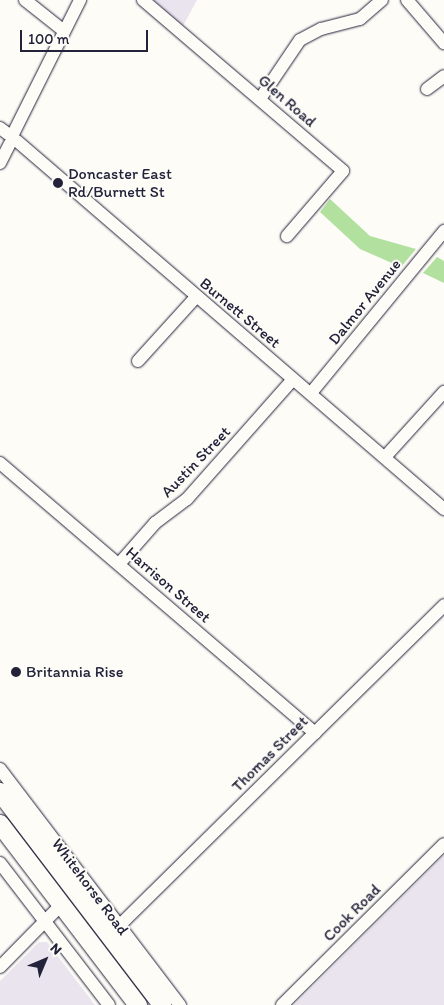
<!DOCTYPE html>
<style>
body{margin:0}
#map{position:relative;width:444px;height:1005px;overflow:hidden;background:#fdfcf7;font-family:Itim,sans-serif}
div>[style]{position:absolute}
.built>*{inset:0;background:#eae4ef}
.green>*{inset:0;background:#b2e09f}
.roads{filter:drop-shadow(0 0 1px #22223b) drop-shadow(0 0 1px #22223b)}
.minor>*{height:12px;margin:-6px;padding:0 6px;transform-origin:6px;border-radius:6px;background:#fdfcf7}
.highway>*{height:18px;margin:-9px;padding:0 9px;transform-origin:9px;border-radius:9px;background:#fdfcf7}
.dots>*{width:14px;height:14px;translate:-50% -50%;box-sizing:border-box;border:2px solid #fdfcf7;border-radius:50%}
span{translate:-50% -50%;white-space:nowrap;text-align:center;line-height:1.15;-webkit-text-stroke:4px #fdfcf7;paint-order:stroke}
.street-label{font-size:16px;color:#22223b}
.poi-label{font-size:16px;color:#22223b}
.left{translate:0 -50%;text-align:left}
.north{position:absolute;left:20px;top:935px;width:50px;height:50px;-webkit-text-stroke:4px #fdfcf7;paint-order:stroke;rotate:45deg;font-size:14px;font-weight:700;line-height:20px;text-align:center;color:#22223b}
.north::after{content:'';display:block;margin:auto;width:18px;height:22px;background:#22223b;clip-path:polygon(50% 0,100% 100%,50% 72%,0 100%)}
.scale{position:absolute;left:20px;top:30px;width:128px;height:22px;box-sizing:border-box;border:2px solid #22223b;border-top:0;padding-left:6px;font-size:15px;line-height:18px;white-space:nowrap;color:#22223b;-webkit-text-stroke:4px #fdfcf7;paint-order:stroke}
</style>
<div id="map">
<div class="built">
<i style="clip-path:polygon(153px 0,197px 0,183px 26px)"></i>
<i style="clip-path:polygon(444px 855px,444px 1005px,294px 1005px)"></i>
<i style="clip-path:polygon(39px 942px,47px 942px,95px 1005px,0 1005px,0 981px)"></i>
</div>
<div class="green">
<i style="clip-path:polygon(330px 199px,370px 236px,416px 249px,401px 267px,360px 249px,320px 212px)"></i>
<i style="clip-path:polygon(437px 257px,444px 261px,444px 283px,423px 273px)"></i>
</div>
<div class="roads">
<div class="minor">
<i style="left:25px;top:0;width:50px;rotate:38.5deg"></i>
<i style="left:143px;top:0;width:263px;rotate:40.5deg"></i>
<i style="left:343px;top:171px;width:86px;rotate:130.7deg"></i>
<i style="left:407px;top:0;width:57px;rotate:49.3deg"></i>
<i style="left:427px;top:89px;width:21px;rotate:-37deg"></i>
<i style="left:260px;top:99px;width:71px;rotate:-55.9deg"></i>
<i style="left:300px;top:40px;width:24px;rotate:-28deg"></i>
<i style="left:321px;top:29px;width:40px;rotate:-14.4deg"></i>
<i style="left:360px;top:19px;width:29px;rotate:-41deg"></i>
<i style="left:0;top:128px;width:10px;rotate:37deg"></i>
<i style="left:14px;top:132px;width:148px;rotate:-63.4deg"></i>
<i style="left:17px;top:141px;width:564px;rotate:40.76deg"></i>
<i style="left:0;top:163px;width:22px;rotate:-63deg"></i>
<i style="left:138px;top:361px;width:86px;rotate:-47.8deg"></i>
<i style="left:311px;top:393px;width:210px;rotate:-50.6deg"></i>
<i style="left:385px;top:457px;width:88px;rotate:-47.8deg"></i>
<i style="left:0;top:463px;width:415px;rotate:40.6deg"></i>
<i style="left:119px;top:564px;width:55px;rotate:-48.7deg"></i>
<i style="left:155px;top:523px;width:40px;rotate:-37deg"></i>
<i style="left:187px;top:499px;width:160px;rotate:-48.5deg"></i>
<i style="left:0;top:769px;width:297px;rotate:52.7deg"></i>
<i style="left:0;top:863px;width:179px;rotate:52.5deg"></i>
<i style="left:119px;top:926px;width:457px;rotate:-44.6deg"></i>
<i style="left:0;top:967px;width:88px;rotate:-45.5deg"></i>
<i style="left:282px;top:1005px;width:228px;rotate:-44.8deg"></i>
</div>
<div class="highway">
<i style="left:0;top:792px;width:268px;rotate:52.7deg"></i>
<i style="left:0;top:824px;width:228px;rotate:52.7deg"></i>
</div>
</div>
<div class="dots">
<i style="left:58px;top:183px;background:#22223b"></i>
<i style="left:16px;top:672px;background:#22223b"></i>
</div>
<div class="street-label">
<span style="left:287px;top:101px;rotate:41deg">Glen Road</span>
<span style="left:365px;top:302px;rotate:-51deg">Dalmor Avenue</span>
<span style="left:240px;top:313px;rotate:40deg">Burnett Street</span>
<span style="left:196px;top:462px;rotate:-46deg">Austin Street</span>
<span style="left:168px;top:585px;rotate:41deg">Harrison Street</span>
<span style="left:270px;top:754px;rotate:-45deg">Thomas Street</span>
<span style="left:90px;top:887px;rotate:53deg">Whitehorse Road</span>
<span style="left:352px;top:913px;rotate:-45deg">Cook Road</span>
</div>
<div class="poi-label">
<span class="left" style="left:68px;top:183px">Doncaster East<br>Rd/Burnett St</span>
<span class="left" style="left:26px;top:672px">Britannia Rise</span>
</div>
<div class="north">N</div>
<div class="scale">100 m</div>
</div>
